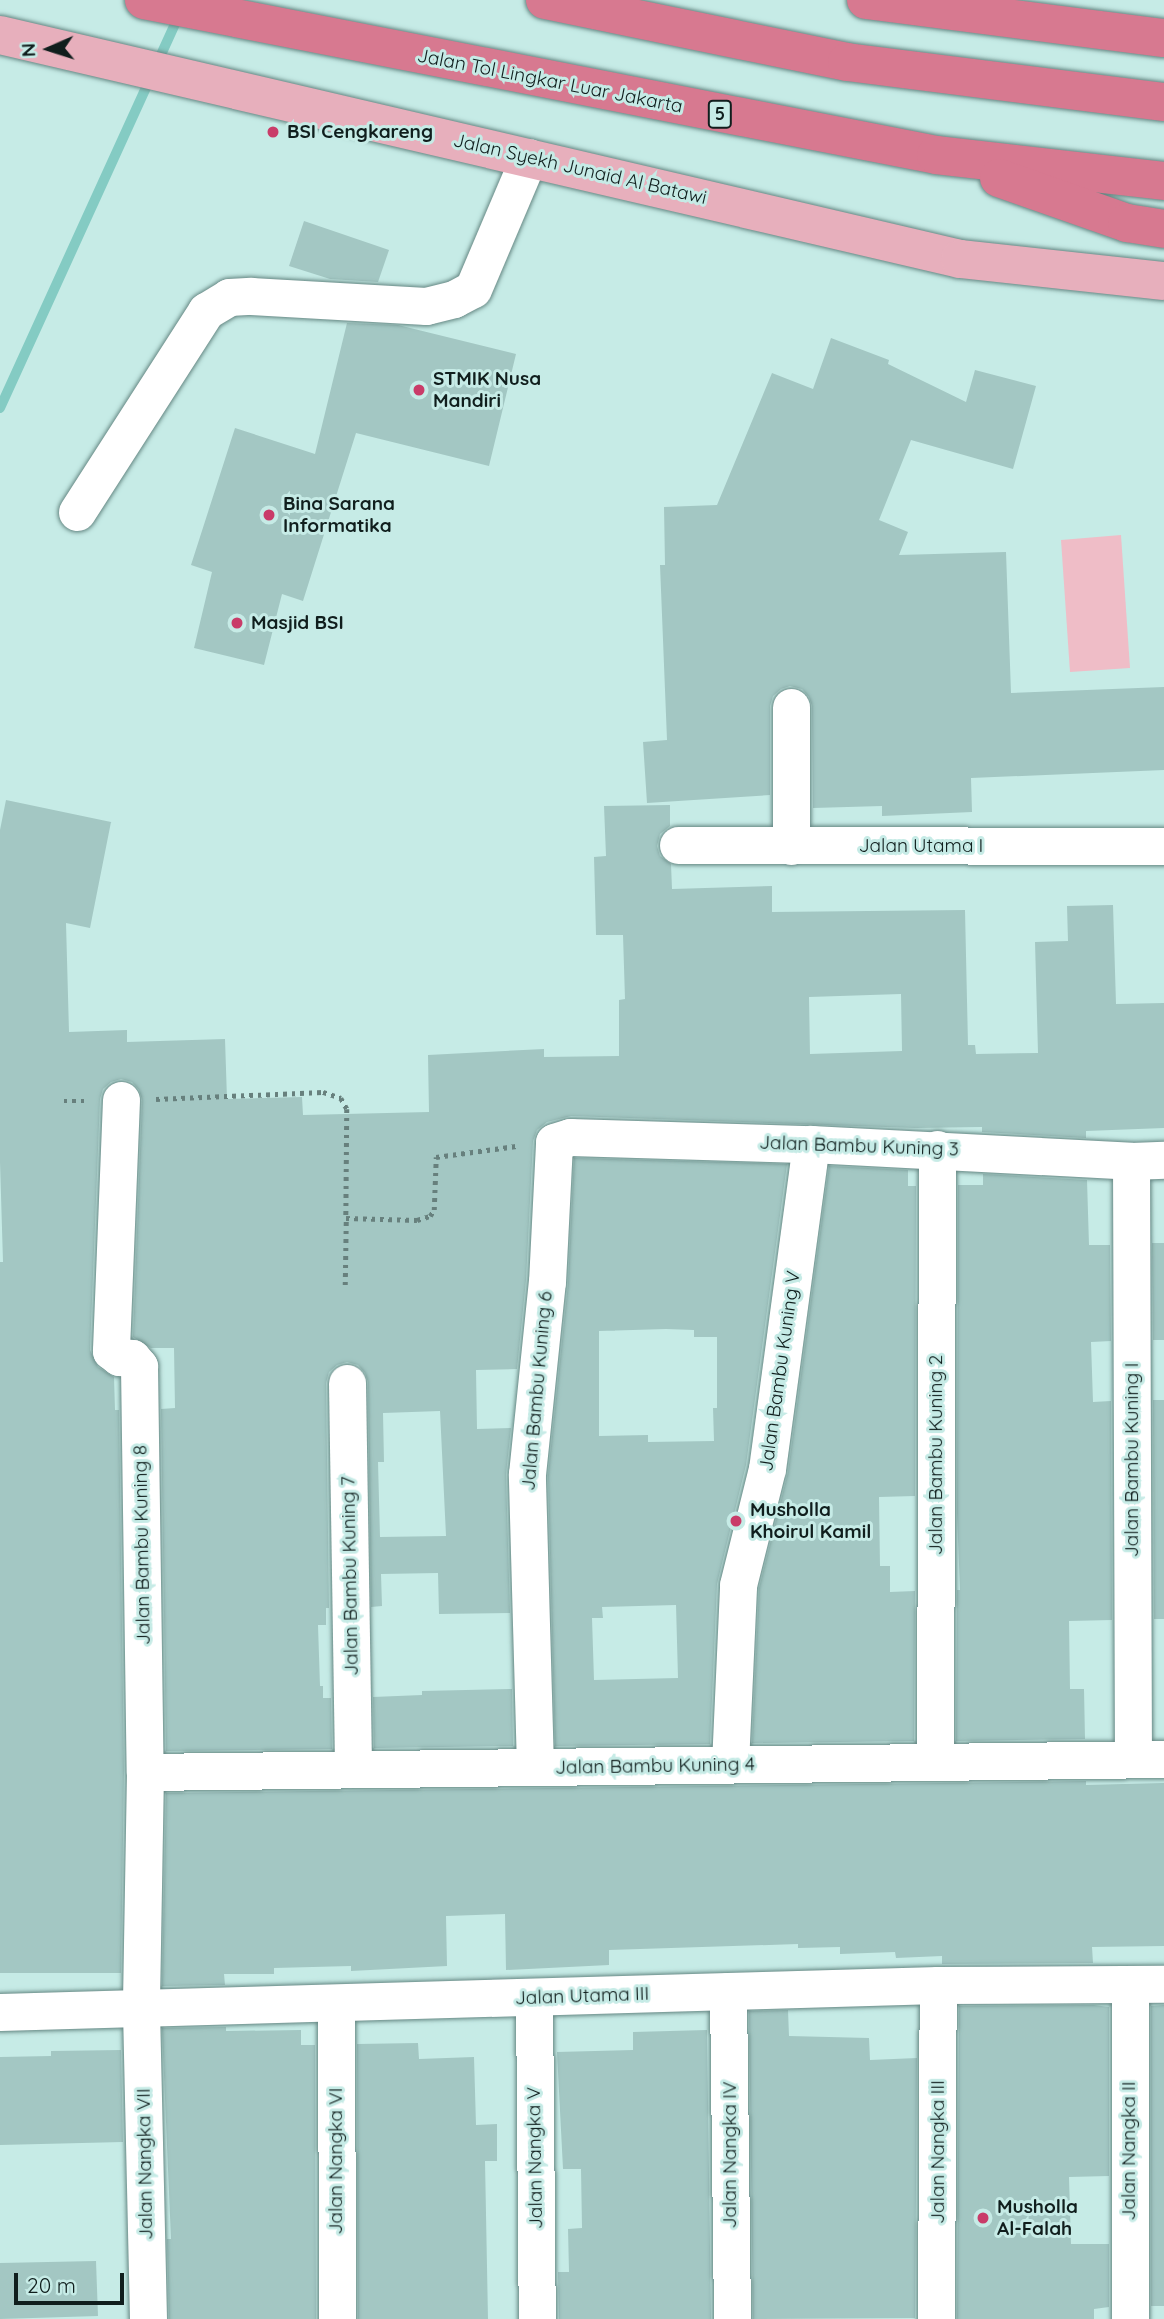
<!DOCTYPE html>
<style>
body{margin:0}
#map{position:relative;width:1164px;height:2319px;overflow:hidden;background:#c6ebe6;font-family:Quicksand,sans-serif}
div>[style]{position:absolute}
.green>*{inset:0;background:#efbdc7}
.stream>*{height:10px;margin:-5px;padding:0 5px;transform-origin:5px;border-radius:5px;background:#84cbc3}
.building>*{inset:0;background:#a3c7c3}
.path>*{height:4.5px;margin-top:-2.25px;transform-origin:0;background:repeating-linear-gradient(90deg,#67807d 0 3.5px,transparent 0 8.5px)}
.roads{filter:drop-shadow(0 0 2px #658783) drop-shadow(0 0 2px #658783)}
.minor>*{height:37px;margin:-18.5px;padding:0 18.5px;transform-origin:18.5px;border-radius:18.5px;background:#fff}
.major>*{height:38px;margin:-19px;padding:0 19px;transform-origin:19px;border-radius:19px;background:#e7afbc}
.highway>*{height:38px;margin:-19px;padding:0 19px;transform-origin:19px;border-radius:19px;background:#d77990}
.dots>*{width:19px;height:19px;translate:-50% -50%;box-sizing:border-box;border:4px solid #c6ebe6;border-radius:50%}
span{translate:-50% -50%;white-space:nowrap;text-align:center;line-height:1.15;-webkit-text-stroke:6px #c6ebe6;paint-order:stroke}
.shield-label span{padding:2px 5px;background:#c6ebe6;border:2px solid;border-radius:5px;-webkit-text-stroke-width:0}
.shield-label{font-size:18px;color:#101e1d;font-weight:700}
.street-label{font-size:19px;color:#101e1d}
.poi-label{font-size:19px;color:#101e1d;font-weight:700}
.left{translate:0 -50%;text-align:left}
.north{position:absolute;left:14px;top:14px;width:70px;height:70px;-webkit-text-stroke:5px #c6ebe6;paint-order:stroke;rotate:267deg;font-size:19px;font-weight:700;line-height:28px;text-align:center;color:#101e1d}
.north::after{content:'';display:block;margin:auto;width:24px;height:32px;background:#101e1d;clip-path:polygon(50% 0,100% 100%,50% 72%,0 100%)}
.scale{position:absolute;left:14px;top:2273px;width:110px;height:32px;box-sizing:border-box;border:4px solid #101e1d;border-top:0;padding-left:9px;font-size:21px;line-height:24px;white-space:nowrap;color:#101e1d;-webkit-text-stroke:5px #c6ebe6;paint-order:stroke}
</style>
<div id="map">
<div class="green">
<i style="clip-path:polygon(1121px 535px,1130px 668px,1070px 672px,1061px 540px)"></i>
</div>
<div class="stream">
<i style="left:0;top:408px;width:432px;rotate:-65.5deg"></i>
</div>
<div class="building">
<i style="clip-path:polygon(304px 221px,389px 250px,378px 282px,330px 279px,289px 266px)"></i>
<i style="clip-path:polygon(347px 323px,398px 325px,516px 354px,489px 466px,356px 433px,303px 601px,282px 594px,264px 665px,194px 648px,212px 572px,191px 565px,235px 428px,315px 454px)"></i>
<i style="clip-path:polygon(831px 338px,889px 360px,888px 364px,966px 402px,975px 370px,1036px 386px,1013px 469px,911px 440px,879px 520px,908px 532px,899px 555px,1006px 552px,1011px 693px,1164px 687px,1164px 770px,971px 778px,972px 812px,882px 816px,882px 806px,813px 808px,812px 706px,809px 697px,802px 689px,790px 686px,781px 689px,773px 696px,770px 706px,770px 795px,647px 803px,643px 742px,667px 740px,660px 565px,665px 565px,664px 507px,717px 505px,772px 373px,813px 389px)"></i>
<i style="clip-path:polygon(evenodd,6px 800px,111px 822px,90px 928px,66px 923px,69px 1032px,127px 1030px,127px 1042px,225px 1039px,227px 1099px,302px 1097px,303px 1115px,429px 1112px,428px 1055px,544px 1049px,544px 1057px,619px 1056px,619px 1000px,625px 999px,623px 935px,596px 935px,594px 857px,606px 856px,604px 806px,670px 805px,670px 826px,660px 834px,657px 846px,660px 856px,671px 864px,672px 889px,772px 886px,772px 912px,965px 910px,968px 1045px,975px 1045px,976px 1054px,1038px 1053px,1035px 942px,1068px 941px,1067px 906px,1113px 905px,1116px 1004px,1164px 1003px,1164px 1128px,1086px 1131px,1086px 1138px,982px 1132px,982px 1127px,915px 1128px,571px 1116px,547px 1122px,537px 1130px,533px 1141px,526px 1280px,517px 1369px,476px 1370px,477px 1429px,511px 1428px,506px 1474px,510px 1613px,439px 1614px,438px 1573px,381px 1574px,382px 1606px,371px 1607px,368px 1382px,365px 1373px,358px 1365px,347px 1362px,337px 1365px,329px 1372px,326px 1383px,329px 1608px,326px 1608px,326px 1625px,318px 1625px,320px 1686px,323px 1686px,323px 1698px,331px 1698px,332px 1749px,166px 1751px,161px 1409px,175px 1408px,174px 1348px,151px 1348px,133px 1337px,142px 1100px,139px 1090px,132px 1082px,121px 1079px,111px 1082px,103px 1089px,100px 1099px,90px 1350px,98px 1367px,114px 1377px,115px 1410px,119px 1410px,124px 1772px,121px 1973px,0 1973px,0 1262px,3px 1262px,0 1162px,0 830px,6px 800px,901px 994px,902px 1051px,810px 1054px,809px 997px,901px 994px,6px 800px,440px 1411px,446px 1536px,380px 1537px,378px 1462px,384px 1462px,383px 1413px,440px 1411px)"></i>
<i style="clip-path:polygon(evenodd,574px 1158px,787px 1164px,746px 1465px,717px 1584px,710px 1744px,555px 1746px,548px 1475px,568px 1284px,574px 1158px,666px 1329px,694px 1330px,694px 1337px,717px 1337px,717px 1408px,713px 1408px,714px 1441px,648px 1442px,648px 1435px,599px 1436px,599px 1331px,666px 1329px,574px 1158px,676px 1605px,678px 1678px,594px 1680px,592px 1618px,603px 1618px,602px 1607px,676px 1605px)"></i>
<i style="clip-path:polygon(829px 1166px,908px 1170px,908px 1186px,916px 1186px,915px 1496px,879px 1497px,880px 1566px,890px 1566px,890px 1592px,915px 1591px,914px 1741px,752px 1743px,759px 1588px,788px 1472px)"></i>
<i style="clip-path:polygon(983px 1174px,1087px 1180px,1089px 1245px,1110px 1245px,1111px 1341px,1091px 1342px,1093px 1402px,1111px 1401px,1112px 1620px,1069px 1621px,1070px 1689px,1084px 1689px,1085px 1739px,956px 1741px,957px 1590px,960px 1590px,957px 1513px,958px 1185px,983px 1185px)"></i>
<i style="clip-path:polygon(1152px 1243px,1164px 1243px,1164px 1340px,1153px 1340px)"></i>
<i style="clip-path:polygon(1153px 1400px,1164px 1400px,1164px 1619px,1154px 1619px)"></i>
<i style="clip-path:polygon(512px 1689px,513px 1746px,374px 1748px,373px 1697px,422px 1695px,422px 1691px)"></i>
<i style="clip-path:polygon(1086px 1781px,1086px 1785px,1164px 1783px,1164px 1946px,1092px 1947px,1093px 1963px,942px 1964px,942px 1956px,896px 1958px,895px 1952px,840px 1954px,840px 1947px,798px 1948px,798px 1944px,609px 1950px,609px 1965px,506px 1970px,505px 1914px,446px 1916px,447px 1966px,351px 1971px,351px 1966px,274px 1968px,274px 1974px,224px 1974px,225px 1985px,162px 1986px,166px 1793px)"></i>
<i style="clip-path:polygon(1094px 2005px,1109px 2007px,1109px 2176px,1069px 2177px,1071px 2244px,1109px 2244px,1109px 2307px,1094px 2309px,1094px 2319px,957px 2319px,959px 2006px)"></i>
<i style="clip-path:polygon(1164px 2005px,1164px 2306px,1151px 2306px,1151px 2006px)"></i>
<i style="clip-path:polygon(788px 2010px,789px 2036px,869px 2038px,870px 2060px,917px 2058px,915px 2318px,753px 2319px,749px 2011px)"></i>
<i style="clip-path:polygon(226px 2027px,226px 2031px,301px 2030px,301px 2045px,315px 2045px,316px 2319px,169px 2319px,167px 2239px,171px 2239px,162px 2028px)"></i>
<i style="clip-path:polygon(707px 2030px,711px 2319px,559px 2319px,558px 2272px,569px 2272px,568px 2229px,582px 2228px,581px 2169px,563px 2169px,557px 2052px,633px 2050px,633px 2032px)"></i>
<i style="clip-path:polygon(418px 2043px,419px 2059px,474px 2057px,476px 2125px,497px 2124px,497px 2161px,485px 2161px,488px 2319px,358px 2319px,357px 2044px)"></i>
<i style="clip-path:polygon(121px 2050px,123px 2142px,0 2145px,0 2057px,51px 2056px,51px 2051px)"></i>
<i style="clip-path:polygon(96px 2261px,98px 2316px,0 2319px,0 2263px)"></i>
</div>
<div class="path">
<i style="left:156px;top:1099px;width:167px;rotate:-2.4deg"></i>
<i style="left:323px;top:1092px;width:19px;rotate:18deg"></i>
<i style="left:341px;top:1098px;width:13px;rotate:61deg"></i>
<i style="left:347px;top:1109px;width:109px;rotate:90.5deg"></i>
<i style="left:346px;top:1218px;width:71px;rotate:1.6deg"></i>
<i style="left:417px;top:1220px;width:14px;rotate:-17deg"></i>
<i style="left:430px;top:1216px;width:7px;rotate:-56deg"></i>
<i style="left:434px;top:1210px;width:53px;rotate:-87.8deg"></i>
<i style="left:436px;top:1157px;width:81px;rotate:-7.8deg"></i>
<i style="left:64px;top:1101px;width:20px"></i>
<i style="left:345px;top:1285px;width:67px;rotate:-89.1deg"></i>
</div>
<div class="roads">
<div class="minor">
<i style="left:77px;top:512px;width:239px;rotate:-57.3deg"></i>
<i style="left:206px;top:311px;width:27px;rotate:-31deg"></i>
<i style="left:229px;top:297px;width:22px;rotate:-3deg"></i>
<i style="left:251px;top:296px;width:175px;rotate:3.3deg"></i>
<i style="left:426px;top:306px;width:29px;rotate:-14deg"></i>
<i style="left:454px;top:299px;width:21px;rotate:-28deg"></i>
<i style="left:473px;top:289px;width:143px;rotate:-67deg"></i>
<i style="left:791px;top:707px;width:139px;rotate:90deg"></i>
<i style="left:678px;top:845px;width:486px;rotate:0.1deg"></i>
<i style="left:121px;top:1100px;width:251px;rotate:92.3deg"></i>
<i style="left:111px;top:1351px;width:10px;rotate:37deg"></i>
<i style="left:119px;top:1357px;width:13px;rotate:4deg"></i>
<i style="left:132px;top:1358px;width:11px;rotate:49deg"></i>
<i style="left:139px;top:1366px;width:406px;rotate:89.2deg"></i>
<i style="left:145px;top:1772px;width:238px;rotate:91deg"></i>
<i style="left:141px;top:2010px;width:309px;rotate:88.7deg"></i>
<i style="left:1131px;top:1161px;width:598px;rotate:89.81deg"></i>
<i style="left:347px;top:1383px;width:386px;rotate:89.1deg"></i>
<i style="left:935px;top:1762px;width:613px;rotate:-89.81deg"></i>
<i style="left:730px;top:1764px;width:179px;rotate:-87.4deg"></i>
<i style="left:738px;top:1585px;width:120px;rotate:-76deg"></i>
<i style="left:767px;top:1469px;width:328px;rotate:-82.3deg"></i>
<i style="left:535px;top:1767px;width:293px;rotate:-91.6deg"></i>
<i style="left:527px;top:1474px;width:193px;rotate:-84.1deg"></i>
<i style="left:547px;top:1282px;width:140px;rotate:-87.1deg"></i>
<i style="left:554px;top:1142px;width:17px;rotate:-17deg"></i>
<i style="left:570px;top:1137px;width:241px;rotate:1.7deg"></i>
<i style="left:811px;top:1144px;width:320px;rotate:3deg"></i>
<i style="left:1131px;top:1161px;width:33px;rotate:-2deg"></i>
<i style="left:145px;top:1772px;width:1019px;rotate:-0.73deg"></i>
<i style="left:1130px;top:1984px;width:335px;rotate:90deg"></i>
<i style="left:728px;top:1991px;width:328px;rotate:89.3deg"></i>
<i style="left:534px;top:1997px;width:322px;rotate:89.5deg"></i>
<i style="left:336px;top:2004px;width:315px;rotate:89.8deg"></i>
<i style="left:0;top:2012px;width:938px;rotate:-1.65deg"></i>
<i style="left:938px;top:1985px;width:226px;rotate:-0.3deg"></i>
<i style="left:936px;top:2319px;width:334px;rotate:-89.7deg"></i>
</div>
<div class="major">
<i style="left:0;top:35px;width:986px;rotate:13.13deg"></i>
<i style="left:960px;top:259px;width:205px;rotate:6.2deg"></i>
</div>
<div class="highway">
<i style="left:144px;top:0;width:807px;rotate:11.07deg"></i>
<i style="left:936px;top:155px;width:229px;rotate:6.5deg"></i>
<i style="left:545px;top:0;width:308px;rotate:11.6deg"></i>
<i style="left:847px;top:62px;width:320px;rotate:7.2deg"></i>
<i style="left:866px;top:0;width:300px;rotate:7.3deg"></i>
<i style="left:999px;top:178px;width:136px;rotate:19.4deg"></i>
<i style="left:1127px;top:223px;width:37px;rotate:9deg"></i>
</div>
</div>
<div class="dots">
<i style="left:273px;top:132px;background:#c93c69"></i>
<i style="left:419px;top:390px;background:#c93c69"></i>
<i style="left:269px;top:515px;background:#c93c69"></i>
<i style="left:237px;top:623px;background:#c93c69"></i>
<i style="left:736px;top:1521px;background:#c93c69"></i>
<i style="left:983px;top:2218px;background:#c93c69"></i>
</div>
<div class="shield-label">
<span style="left:720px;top:114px">5</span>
</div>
<div class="street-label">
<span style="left:550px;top:81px;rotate:11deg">Jalan Tol Lingkar Luar Jakarta</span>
<span style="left:580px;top:169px;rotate:13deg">Jalan Syekh Junaid Al Batawi</span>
<span style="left:921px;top:846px">Jalan Utama I</span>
<span style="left:859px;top:1146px;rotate:2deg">Jalan Bambu Kuning 3</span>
<span style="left:780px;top:1371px;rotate:-82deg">Jalan Bambu Kuning V</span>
<span style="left:537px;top:1391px;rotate:-85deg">Jalan Bambu Kuning 6</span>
<span style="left:936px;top:1455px;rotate:-90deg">Jalan Bambu Kuning 2</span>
<span style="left:1132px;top:1460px;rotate:-90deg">Jalan Bambu Kuning I</span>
<span style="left:142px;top:1545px;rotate:-91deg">Jalan Bambu Kuning 8</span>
<span style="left:350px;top:1576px;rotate:-91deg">Jalan Bambu Kuning 7</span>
<span style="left:655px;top:1766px;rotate:-1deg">Jalan Bambu Kuning 4</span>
<span style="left:582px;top:1996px;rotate:-2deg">Jalan Utama III</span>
<span style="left:1129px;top:2151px;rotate:-90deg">Jalan Nangka II</span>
<span style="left:938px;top:2152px;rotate:-90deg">Jalan Nangka III</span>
<span style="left:730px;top:2155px;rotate:-90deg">Jalan Nangka IV</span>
<span style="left:535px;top:2158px;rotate:-91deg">Jalan Nangka V</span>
<span style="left:336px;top:2161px;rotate:-90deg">Jalan Nangka VI</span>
<span style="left:145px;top:2164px;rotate:-91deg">Jalan Nangka VII</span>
</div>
<div class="poi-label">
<span class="left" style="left:287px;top:132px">BSI Cengkareng</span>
<span class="left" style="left:433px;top:390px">STMIK Nusa<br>Mandiri</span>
<span class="left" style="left:283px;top:515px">Bina Sarana<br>Informatika</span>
<span class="left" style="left:251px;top:623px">Masjid BSI</span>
<span class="left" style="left:750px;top:1521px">Musholla<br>Khoirul Kamil</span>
<span class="left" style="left:997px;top:2218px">Musholla<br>Al-Falah</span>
</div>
<div class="north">N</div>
<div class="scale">20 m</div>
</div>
